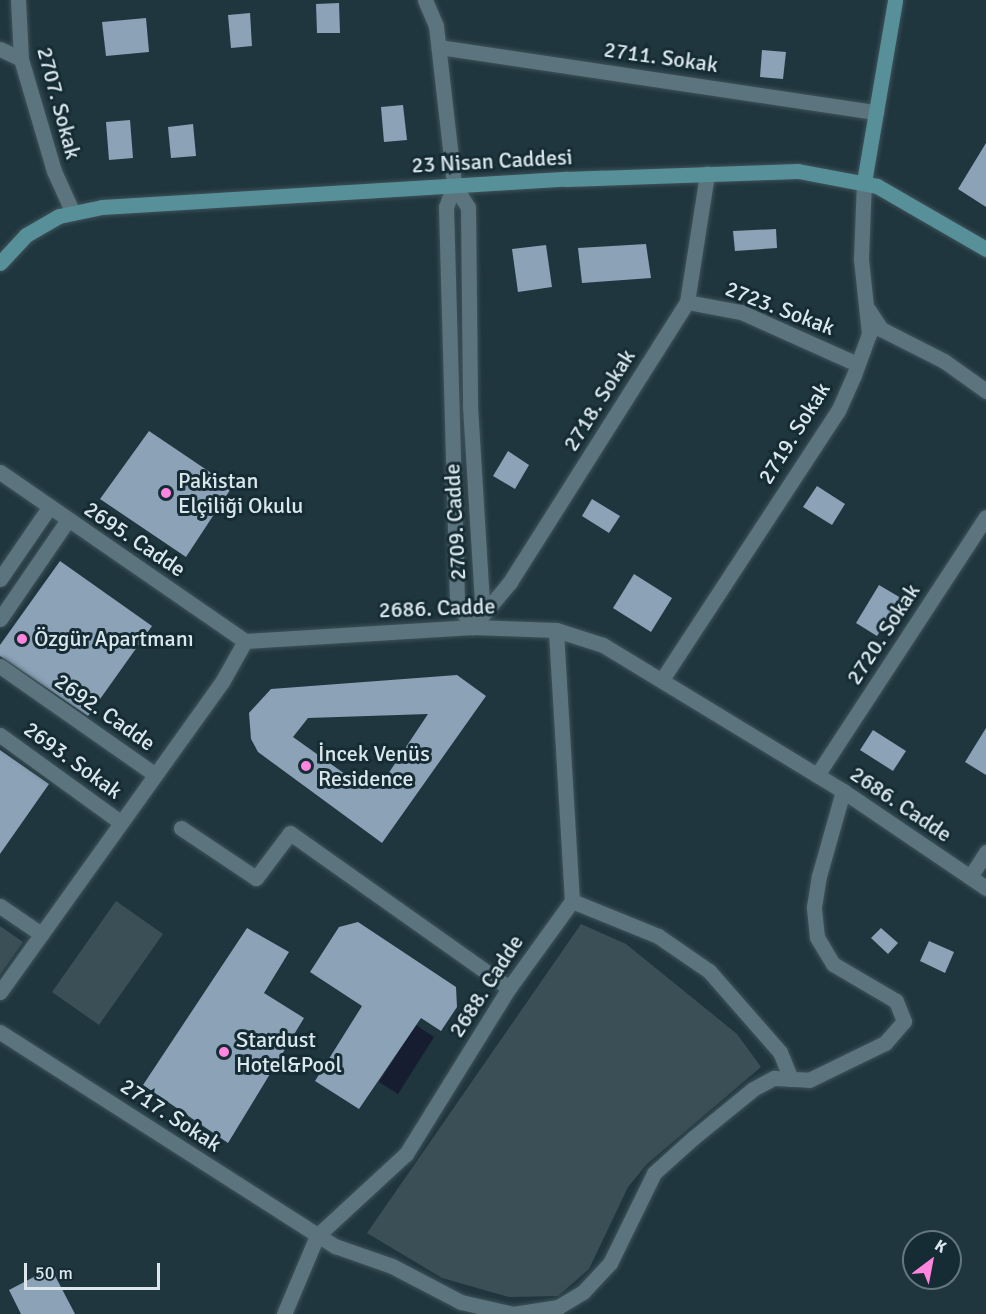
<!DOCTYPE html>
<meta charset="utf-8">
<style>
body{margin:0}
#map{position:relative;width:986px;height:1314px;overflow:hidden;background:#20363e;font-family:Signika,sans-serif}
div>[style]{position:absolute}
.green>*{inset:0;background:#3b4f56}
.water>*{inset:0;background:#161d31}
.building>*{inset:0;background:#8ba2b7}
.roads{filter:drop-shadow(0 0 2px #3e5259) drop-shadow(0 0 2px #3e5259)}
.street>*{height:15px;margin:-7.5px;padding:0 7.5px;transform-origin:7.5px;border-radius:7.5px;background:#5c747e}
.secondary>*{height:15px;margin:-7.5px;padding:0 7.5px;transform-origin:7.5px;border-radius:7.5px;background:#589099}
.dots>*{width:16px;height:16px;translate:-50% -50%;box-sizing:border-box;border:3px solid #162c34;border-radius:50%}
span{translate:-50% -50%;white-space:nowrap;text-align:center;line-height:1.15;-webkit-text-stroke:6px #162c34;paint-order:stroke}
.street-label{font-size:22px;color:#dae7ec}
.poi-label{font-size:22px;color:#dae7ec}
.left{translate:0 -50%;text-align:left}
.north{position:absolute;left:902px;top:1230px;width:60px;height:60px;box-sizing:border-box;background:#162c34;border:2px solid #64777e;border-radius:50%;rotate:32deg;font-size:16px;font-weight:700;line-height:24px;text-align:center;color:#dae7ec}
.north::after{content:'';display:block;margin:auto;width:21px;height:27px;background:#ff85df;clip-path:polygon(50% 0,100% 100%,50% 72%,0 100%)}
.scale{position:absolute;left:24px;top:1263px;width:136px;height:27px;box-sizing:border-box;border:3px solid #dae7ec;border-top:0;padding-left:8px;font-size:18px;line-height:21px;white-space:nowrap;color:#dae7ec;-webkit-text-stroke:4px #162c34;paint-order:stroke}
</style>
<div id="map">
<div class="green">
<i style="clip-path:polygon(116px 901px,163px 934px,99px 1025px,52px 992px)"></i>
<i style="clip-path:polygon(581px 924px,626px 944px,737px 1034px,761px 1067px,647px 1164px,628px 1187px,589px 1269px,558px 1296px,509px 1297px,442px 1278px,367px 1233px)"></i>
<i style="clip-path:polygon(0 926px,23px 942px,0 975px)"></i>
</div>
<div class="water">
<i style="clip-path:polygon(416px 1025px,434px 1037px,398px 1094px,379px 1082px)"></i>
</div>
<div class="building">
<i style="clip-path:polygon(339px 3px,340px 33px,317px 33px,316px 4px)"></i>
<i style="clip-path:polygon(250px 13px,252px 46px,231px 48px,228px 15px)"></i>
<i style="clip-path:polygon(146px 18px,149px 52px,106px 56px,102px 22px)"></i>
<i style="clip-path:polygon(762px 50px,786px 52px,783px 79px,760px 77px)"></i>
<i style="clip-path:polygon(403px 105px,407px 140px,384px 142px,381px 107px)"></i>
<i style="clip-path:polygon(130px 120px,133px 158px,109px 160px,106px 122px)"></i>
<i style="clip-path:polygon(193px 124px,196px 156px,171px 158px,168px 127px)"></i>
<i style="clip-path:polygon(986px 143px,986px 207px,958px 189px)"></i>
<i style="clip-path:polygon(776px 229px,777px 248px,735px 251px,733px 231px)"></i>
<i style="clip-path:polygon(646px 244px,651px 278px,582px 283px,578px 248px)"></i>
<i style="clip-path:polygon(546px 245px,552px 287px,518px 292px,512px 249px)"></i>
<i style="clip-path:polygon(149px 431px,232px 487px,186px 557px,100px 499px)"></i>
<i style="clip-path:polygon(508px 451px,529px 465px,515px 489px,493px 476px)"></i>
<i style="clip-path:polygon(817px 486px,845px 504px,832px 525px,803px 507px)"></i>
<i style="clip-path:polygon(592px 499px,620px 516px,609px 533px,582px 516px)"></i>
<i style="clip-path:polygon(60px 561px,152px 626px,88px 716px,0 656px,0 645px)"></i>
<i style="clip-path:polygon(634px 574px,672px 598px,651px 632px,613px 608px)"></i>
<i style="clip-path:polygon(879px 585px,901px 598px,877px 636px,856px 623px)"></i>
<i style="clip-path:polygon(evenodd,457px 675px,486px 696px,382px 843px,258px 752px,251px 739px,249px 713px,271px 689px,457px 675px,428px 714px,380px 786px,372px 780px,366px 789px,293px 737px,308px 718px,428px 714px)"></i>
<i style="clip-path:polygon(986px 728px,986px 775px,965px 762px)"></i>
<i style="clip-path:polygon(873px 730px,906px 751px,893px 771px,860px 750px)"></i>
<i style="clip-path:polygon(0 750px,49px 784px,0 854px)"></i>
<i style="clip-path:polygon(358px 922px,456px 987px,457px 1007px,441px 1031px,421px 1018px,359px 1109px,315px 1081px,362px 1006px,310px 972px,339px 927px)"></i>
<i style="clip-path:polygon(247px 928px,289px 952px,264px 993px,304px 1018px,228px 1143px,143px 1085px)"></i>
<i style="clip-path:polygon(881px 928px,898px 943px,888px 954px,871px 938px)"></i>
<i style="clip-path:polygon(929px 941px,954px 952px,945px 973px,920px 961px)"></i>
<i style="clip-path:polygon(51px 1268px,75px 1314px,21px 1314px,9px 1290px)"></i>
</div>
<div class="roads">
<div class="street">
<i style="left:18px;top:0;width:59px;rotate:87.1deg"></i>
<i style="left:21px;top:59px;width:117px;rotate:73.6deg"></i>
<i style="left:54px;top:171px;width:46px;rotate:65.7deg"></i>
<i style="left:425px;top:0;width:28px;rotate:67deg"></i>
<i style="left:436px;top:26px;width:160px;rotate:83.5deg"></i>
<i style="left:454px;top:185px;width:26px;rotate:58deg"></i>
<i style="left:468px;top:207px;width:199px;rotate:89.4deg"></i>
<i style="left:470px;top:406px;width:196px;rotate:86.5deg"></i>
<i style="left:482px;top:602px;width:27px;rotate:110deg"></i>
<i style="left:439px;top:47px;width:442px;rotate:8.5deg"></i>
<i style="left:0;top:49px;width:23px;rotate:25deg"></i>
<i style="left:454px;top:185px;width:23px;rotate:110deg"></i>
<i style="left:446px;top:207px;width:396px;rotate:88.4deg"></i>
<i style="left:457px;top:603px;width:29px;rotate:56deg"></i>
<i style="left:687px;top:302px;width:55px;rotate:10.5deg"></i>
<i style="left:741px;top:312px;width:125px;rotate:24.1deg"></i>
<i style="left:868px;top:309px;width:24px;rotate:57deg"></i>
<i style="left:881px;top:329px;width:71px;rotate:26.9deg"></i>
<i style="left:944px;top:361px;width:52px;rotate:35.5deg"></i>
<i style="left:0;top:472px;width:298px;rotate:34.6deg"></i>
<i style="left:0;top:579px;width:88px;rotate:-55.6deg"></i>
<i style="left:480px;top:618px;width:47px;rotate:-50.2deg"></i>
<i style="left:510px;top:582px;width:331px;rotate:-57.7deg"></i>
<i style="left:687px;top:302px;width:130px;rotate:-81.1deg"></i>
<i style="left:0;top:619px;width:119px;rotate:-55.6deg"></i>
<i style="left:0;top:666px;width:188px;rotate:35deg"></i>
<i style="left:663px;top:678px;width:319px;rotate:-56.8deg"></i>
<i style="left:838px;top:411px;width:39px;rotate:-66deg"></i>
<i style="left:854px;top:375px;width:44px;rotate:-69.9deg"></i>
<i style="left:869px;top:334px;width:75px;rotate:-96.1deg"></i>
<i style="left:861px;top:259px;width:77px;rotate:-87.8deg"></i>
<i style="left:0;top:735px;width:147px;rotate:35.9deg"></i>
<i style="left:817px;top:775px;width:308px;rotate:-56.8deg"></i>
<i style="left:181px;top:828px;width:90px;rotate:33.7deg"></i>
<i style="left:256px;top:878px;width:56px;rotate:-52.9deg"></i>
<i style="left:290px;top:833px;width:268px;rotate:35.3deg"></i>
<i style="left:970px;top:877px;width:30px;rotate:-57deg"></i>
<i style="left:572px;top:901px;width:93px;rotate:22.1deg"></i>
<i style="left:658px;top:936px;width:62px;rotate:34.5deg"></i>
<i style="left:709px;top:971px;width:108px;rotate:48.8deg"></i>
<i style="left:780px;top:1052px;width:29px;rotate:68deg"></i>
<i style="left:0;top:906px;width:50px;rotate:34.3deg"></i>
<i style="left:0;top:992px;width:381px;rotate:-54.4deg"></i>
<i style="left:222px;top:682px;width:47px;rotate:-60.7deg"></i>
<i style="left:245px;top:641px;width:228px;rotate:-3.5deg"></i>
<i style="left:473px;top:627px;width:83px;rotate:2.1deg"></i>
<i style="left:556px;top:630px;width:49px;rotate:17.7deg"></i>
<i style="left:603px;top:645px;width:281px;rotate:31.3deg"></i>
<i style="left:843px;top:791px;width:173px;rotate:34.1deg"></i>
<i style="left:0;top:1032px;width:398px;rotate:32.6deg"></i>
<i style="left:335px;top:1246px;width:60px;rotate:19.3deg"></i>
<i style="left:392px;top:1266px;width:78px;rotate:27.6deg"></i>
<i style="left:461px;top:1302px;width:53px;rotate:13deg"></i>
<i style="left:513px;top:1314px;width:46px;rotate:-8.8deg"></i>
<i style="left:558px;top:1307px;width:29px;rotate:-31deg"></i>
<i style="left:583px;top:1292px;width:40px;rotate:-47deg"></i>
<i style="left:610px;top:1263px;width:100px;rotate:-63.9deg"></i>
<i style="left:654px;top:1173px;width:52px;rotate:-41.9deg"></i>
<i style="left:693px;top:1138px;width:77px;rotate:-39.2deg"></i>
<i style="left:753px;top:1089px;width:24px;rotate:-28deg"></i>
<i style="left:774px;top:1078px;width:35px;rotate:3deg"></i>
<i style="left:809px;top:1080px;width:85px;rotate:-26deg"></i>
<i style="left:885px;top:1043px;width:29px;rotate:-49deg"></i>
<i style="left:904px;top:1021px;width:22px;rotate:-112deg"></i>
<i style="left:896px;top:1001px;width:73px;rotate:-149.6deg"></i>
<i style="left:833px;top:964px;width:31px;rotate:-121deg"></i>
<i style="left:817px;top:937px;width:30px;rotate:-96deg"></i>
<i style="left:814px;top:907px;width:31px;rotate:-81deg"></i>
<i style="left:819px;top:876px;width:88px;rotate:-74.2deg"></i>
<i style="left:284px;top:1314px;width:85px;rotate:-67.1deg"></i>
<i style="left:317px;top:1236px;width:121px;rotate:-42.7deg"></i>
<i style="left:406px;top:1154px;width:195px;rotate:-58.2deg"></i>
<i style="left:509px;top:988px;width:107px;rotate:-54.1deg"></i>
<i style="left:572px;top:901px;width:271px;rotate:-93.4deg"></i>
</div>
<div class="secondary">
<i style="left:864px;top:182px;width:185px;rotate:-80.3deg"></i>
<i style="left:0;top:263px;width:38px;rotate:-47deg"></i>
<i style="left:26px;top:235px;width:38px;rotate:-30deg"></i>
<i style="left:59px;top:216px;width:44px;rotate:-11.8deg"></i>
<i style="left:102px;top:207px;width:465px;rotate:-3.5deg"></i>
<i style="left:566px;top:179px;width:232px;rotate:-2deg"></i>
<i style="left:798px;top:171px;width:80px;rotate:10.8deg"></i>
<i style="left:877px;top:186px;width:126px;rotate:30deg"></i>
</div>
</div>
<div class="dots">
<i style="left:166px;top:493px;background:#ff85df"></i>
<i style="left:22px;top:639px;background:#ff85df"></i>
<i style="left:306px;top:766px;background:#ff85df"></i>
<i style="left:224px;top:1052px;background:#ff85df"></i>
</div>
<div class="street-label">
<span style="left:661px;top:57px;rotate:8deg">2711. Sokak</span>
<span style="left:59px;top:103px;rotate:75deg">2707. Sokak</span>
<span style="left:492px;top:161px;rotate:-3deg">23 Nisan Caddesi</span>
<span style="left:780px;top:308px;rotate:21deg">2723. Sokak</span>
<span style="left:599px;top:400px;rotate:-58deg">2718. Sokak</span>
<span style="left:794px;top:433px;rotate:-58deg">2719. Sokak</span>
<span style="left:455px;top:522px;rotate:-93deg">2709. Cadde</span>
<span style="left:135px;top:539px;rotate:34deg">2695. Cadde</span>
<span style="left:437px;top:608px;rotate:-2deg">2686. Cadde</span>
<span style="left:883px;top:634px;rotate:-57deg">2720. Sokak</span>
<span style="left:105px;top:712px;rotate:35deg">2692. Cadde</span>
<span style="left:73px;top:760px;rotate:36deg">2693. Sokak</span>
<span style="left:901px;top:804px;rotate:34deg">2686. Cadde</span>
<span style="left:486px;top:986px;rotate:-57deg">2688. Cadde</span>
<span style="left:171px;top:1115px;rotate:33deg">2717. Sokak</span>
</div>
<div class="poi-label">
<span class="left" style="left:178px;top:493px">Pakistan<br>Elçiliği Okulu</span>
<span class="left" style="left:34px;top:639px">Özgür Apartmanı</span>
<span class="left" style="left:318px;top:766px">İncek Venüs<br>Residence</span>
<span class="left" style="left:236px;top:1052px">Stardust<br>Hotel&amp;Pool</span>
</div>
<div class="north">K</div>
<div class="scale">50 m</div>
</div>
